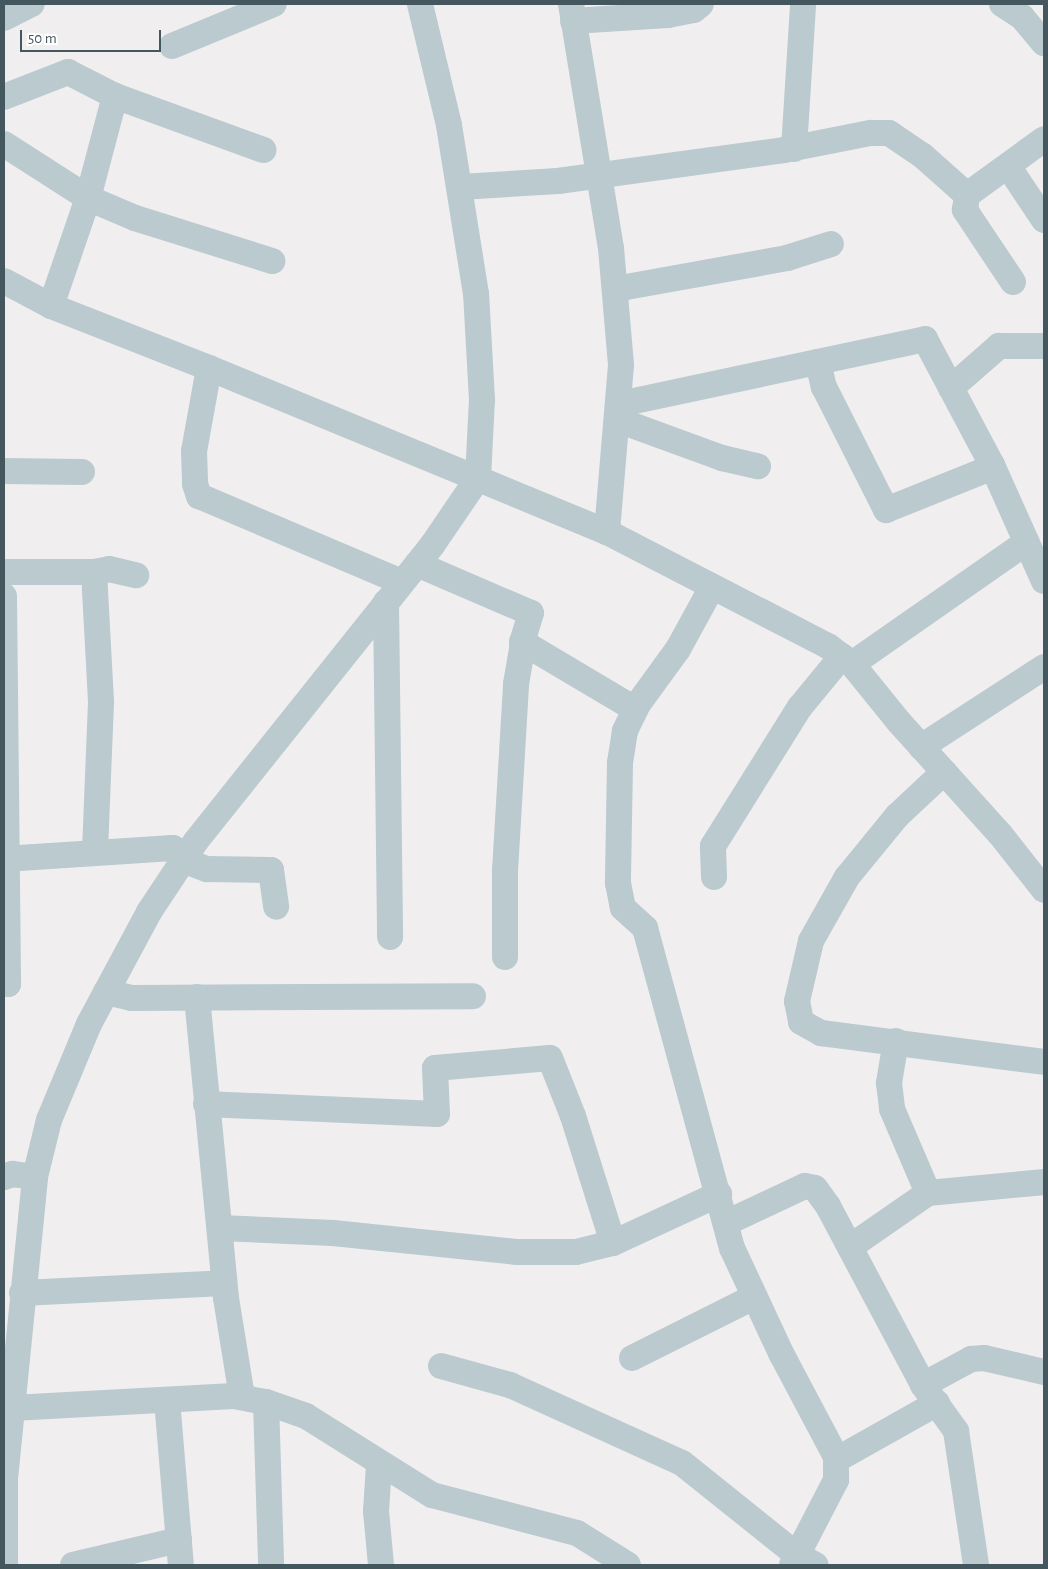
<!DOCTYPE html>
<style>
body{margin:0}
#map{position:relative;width:1048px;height:1569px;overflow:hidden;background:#f1eeef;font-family:"Alegreya Sans",sans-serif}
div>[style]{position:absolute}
.minor>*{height:26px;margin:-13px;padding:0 13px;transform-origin:13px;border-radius:13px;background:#bacacf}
span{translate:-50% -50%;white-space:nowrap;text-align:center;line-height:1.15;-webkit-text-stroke:4px #fff;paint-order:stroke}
.frame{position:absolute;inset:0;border:5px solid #44575e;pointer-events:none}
.scale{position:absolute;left:20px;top:30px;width:141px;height:22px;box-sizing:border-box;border:2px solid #44575e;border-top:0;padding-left:6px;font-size:15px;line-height:18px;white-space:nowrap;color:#44575e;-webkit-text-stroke:4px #fff;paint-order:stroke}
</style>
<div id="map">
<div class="minor">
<i style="left:571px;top:4px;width:247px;rotate:80.7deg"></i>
<i style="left:611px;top:248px;width:117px;rotate:85.1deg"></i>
<i style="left:621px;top:365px;width:168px;rotate:94.8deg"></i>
<i style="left:1002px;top:4px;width:24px;rotate:33deg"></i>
<i style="left:1022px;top:17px;width:34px;rotate:50deg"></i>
<i style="left:4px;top:18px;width:31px;rotate:-27deg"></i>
<i style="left:573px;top:21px;width:95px;rotate:-3.6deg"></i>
<i style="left:668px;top:15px;width:26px;rotate:-11deg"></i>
<i style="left:694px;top:10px;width:9px;rotate:-41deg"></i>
<i style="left:172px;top:46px;width:110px;rotate:-22.4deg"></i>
<i style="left:4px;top:97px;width:69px;rotate:-21.3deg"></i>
<i style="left:68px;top:72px;width:53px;rotate:27.1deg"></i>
<i style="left:115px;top:96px;width:158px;rotate:20deg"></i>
<i style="left:4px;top:144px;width:100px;rotate:32.7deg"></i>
<i style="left:88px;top:198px;width:51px;rotate:23.1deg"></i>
<i style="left:135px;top:218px;width:144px;rotate:17.4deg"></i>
<i style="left:794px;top:149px;width:145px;rotate:-86.4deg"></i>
<i style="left:1008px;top:166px;width:65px;rotate:56.3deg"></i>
<i style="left:460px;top:187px;width:98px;rotate:-3.5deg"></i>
<i style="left:558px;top:181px;width:228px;rotate:-7.8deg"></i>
<i style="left:784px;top:150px;width:89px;rotate:-11.1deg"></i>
<i style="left:871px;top:133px;width:18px"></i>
<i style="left:889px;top:133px;width:41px;rotate:34.1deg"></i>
<i style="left:923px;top:156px;width:59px;rotate:41.6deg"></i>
<i style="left:4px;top:281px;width:53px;rotate:28deg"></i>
<i style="left:51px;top:306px;width:170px;rotate:21.4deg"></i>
<i style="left:209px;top:368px;width:430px;rotate:22.4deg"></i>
<i style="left:607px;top:532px;width:249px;rotate:27.3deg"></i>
<i style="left:828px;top:646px;width:30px;rotate:37deg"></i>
<i style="left:852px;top:664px;width:75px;rotate:51deg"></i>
<i style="left:899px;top:722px;width:151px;rotate:48deg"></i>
<i style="left:1000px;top:834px;width:71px;rotate:51.8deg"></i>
<i style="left:1013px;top:282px;width:87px;rotate:-123.7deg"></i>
<i style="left:965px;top:210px;width:15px;rotate:-82deg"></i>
<i style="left:967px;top:195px;width:95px;rotate:-36deg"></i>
<i style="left:615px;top:289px;width:175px;rotate:-10.2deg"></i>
<i style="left:787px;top:258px;width:46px;rotate:-17.7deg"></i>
<i style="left:51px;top:306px;width:114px;rotate:-71.1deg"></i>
<i style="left:88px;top:198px;width:106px;rotate:-75.2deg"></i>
<i style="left:818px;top:362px;width:26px;rotate:77deg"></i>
<i style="left:824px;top:387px;width:138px;rotate:63.2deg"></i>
<i style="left:886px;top:510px;width:115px;rotate:-21.9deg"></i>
<i style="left:209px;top:368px;width:84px;rotate:100.2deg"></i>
<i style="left:194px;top:451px;width:33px;rotate:88deg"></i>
<i style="left:195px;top:484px;width:13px;rotate:72deg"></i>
<i style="left:199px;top:496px;width:220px;rotate:23deg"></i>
<i style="left:951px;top:388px;width:64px;rotate:-41.2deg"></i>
<i style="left:999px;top:346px;width:45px"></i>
<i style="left:620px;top:404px;width:312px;rotate:-12deg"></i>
<i style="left:925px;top:339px;width:143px;rotate:62deg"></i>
<i style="left:992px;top:465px;width:127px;rotate:65.9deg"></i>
<i style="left:618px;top:420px;width:111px;rotate:20.1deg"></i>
<i style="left:722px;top:458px;width:37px;rotate:13deg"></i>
<i style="left:4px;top:471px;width:78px;rotate:0.7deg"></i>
<i style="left:417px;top:564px;width:124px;rotate:23.3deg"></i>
<i style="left:531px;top:613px;width:30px;rotate:107deg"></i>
<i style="left:522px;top:642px;width:131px;rotate:30.7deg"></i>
<i style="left:4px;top:572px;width:90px"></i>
<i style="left:94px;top:572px;width:15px;rotate:-11deg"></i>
<i style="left:109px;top:569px;width:28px;rotate:13deg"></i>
<i style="left:94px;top:572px;width:130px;rotate:86.9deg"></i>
<i style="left:101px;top:702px;width:150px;rotate:92.3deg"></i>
<i style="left:712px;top:587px;width:71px;rotate:118.7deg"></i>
<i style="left:678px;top:649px;width:68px;rotate:126deg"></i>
<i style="left:638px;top:704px;width:30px;rotate:116deg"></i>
<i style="left:625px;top:731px;width:32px;rotate:99deg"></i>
<i style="left:620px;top:763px;width:120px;rotate:91deg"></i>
<i style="left:618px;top:883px;width:25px;rotate:79deg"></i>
<i style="left:623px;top:908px;width:30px;rotate:42deg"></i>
<i style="left:645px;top:928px;width:332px;rotate:74.8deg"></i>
<i style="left:732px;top:1248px;width:118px;rotate:65deg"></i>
<i style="left:782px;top:1355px;width:118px;rotate:62.1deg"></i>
<i style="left:4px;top:596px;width:388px;rotate:89.4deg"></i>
<i style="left:8px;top:984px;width:4px;rotate:180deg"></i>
<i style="left:386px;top:602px;width:335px;rotate:89.3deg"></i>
<i style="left:852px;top:664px;width:213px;rotate:-34.9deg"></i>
<i style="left:921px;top:747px;width:147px;rotate:-33deg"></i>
<i style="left:944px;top:772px;width:64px;rotate:136.9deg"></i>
<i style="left:897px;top:816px;width:79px;rotate:129.3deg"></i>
<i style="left:847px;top:877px;width:73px;rotate:119.4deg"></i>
<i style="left:811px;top:941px;width:62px;rotate:103.1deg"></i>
<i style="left:797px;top:1001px;width:21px;rotate:79deg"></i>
<i style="left:801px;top:1022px;width:23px;rotate:29deg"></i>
<i style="left:821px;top:1033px;width:225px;rotate:7.4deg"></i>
<i style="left:4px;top:859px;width:169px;rotate:-3.7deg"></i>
<i style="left:173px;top:848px;width:16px;rotate:50deg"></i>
<i style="left:183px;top:860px;width:26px;rotate:21deg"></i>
<i style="left:207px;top:869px;width:64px;rotate:0.9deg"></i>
<i style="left:271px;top:870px;width:37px;rotate:82deg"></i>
<i style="left:714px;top:877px;width:31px;rotate:-92deg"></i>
<i style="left:713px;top:846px;width:164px;rotate:-58deg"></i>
<i style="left:800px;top:707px;width:66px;rotate:-50.5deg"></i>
<i style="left:505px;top:957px;width:86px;rotate:-90deg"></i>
<i style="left:505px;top:871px;width:187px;rotate:-86.6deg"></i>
<i style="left:516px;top:684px;width:42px;rotate:-80.3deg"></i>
<i style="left:106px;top:992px;width:26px;rotate:13deg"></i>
<i style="left:131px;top:998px;width:342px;rotate:-0.3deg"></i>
<i style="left:197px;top:997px;width:302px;rotate:84.5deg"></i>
<i style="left:226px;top:1298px;width:100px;rotate:80.8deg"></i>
<i style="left:896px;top:1041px;width:43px;rotate:99.5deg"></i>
<i style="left:889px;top:1083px;width:26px;rotate:83deg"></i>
<i style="left:892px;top:1109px;width:91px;rotate:66.8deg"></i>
<i style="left:206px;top:1104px;width:231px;rotate:2.5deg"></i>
<i style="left:437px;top:1114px;width:46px;rotate:-92.5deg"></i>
<i style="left:435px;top:1068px;width:115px;rotate:-5deg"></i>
<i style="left:550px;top:1058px;width:62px;rotate:68.4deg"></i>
<i style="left:573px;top:1116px;width:133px;rotate:72.5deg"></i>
<i style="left:4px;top:1177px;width:9px;rotate:-21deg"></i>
<i style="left:12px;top:1174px;width:23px;rotate:7deg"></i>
<i style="left:726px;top:1223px;width:87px;rotate:-25.1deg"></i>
<i style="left:805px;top:1186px;width:10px;rotate:11deg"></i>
<i style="left:815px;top:1188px;width:22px;rotate:54deg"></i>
<i style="left:828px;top:1206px;width:203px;rotate:62deg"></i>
<i style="left:923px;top:1385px;width:57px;rotate:54.3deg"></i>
<i style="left:956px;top:1431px;width:135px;rotate:81.5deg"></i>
<i style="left:220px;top:1228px;width:113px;rotate:2.5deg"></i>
<i style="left:333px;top:1233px;width:184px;rotate:5.9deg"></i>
<i style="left:516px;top:1252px;width:60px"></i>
<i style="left:576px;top:1252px;width:38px;rotate:-14deg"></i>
<i style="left:613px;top:1243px;width:117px;rotate:-24.8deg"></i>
<i style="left:850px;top:1247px;width:95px;rotate:-34.7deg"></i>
<i style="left:928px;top:1193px;width:117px;rotate:-5.4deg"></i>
<i style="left:22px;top:1293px;width:202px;rotate:-2.8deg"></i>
<i style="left:632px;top:1358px;width:136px;rotate:-26.6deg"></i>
<i style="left:441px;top:1366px;width:72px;rotate:15.4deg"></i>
<i style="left:510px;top:1385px;width:189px;rotate:24.4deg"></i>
<i style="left:682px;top:1463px;width:147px;rotate:38.7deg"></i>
<i style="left:797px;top:1555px;width:21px;rotate:28deg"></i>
<i style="left:923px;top:1385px;width:55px;rotate:-28.4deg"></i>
<i style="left:971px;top:1359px;width:13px;rotate:-4deg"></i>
<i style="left:984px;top:1358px;width:62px;rotate:13.1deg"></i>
<i style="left:167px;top:1400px;width:166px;rotate:85.2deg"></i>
<i style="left:266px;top:1402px;width:163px;rotate:88.2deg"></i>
<i style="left:12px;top:1408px;width:222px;rotate:-3.1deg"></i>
<i style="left:234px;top:1396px;width:33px;rotate:11deg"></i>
<i style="left:266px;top:1402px;width:42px;rotate:19.3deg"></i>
<i style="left:306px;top:1416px;width:149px;rotate:32.1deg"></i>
<i style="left:432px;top:1495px;width:150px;rotate:14.7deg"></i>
<i style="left:577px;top:1533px;width:60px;rotate:32.1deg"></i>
<i style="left:379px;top:1465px;width:46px;rotate:93.7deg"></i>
<i style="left:376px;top:1511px;width:54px;rotate:84.7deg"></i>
<i style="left:5px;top:1565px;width:86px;rotate:-90deg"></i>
<i style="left:5px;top:1479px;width:303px;rotate:-84.3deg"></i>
<i style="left:35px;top:1177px;width:59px;rotate:-76.2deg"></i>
<i style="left:49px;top:1120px;width:104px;rotate:-67.4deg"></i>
<i style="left:89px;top:1024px;width:127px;rotate:-61.8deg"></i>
<i style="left:149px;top:912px;width:85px;rotate:-56.5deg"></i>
<i style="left:196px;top:841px;width:380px;rotate:-51.4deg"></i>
<i style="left:433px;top:544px;width:80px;rotate:-55.7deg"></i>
<i style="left:478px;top:478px;width:78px;rotate:-87.1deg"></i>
<i style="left:482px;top:400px;width:106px;rotate:-93.2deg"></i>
<i style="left:476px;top:294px;width:171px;rotate:-99.1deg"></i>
<i style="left:449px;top:125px;width:124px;rotate:-103.5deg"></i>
<i style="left:73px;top:1565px;width:109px;rotate:-13.3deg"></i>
<i style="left:792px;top:1565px;width:96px;rotate:-62.6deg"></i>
<i style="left:836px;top:1480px;width:20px;rotate:-90deg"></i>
<i style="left:836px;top:1460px;width:116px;rotate:-29.4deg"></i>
</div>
<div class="frame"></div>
<div class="scale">50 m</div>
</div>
